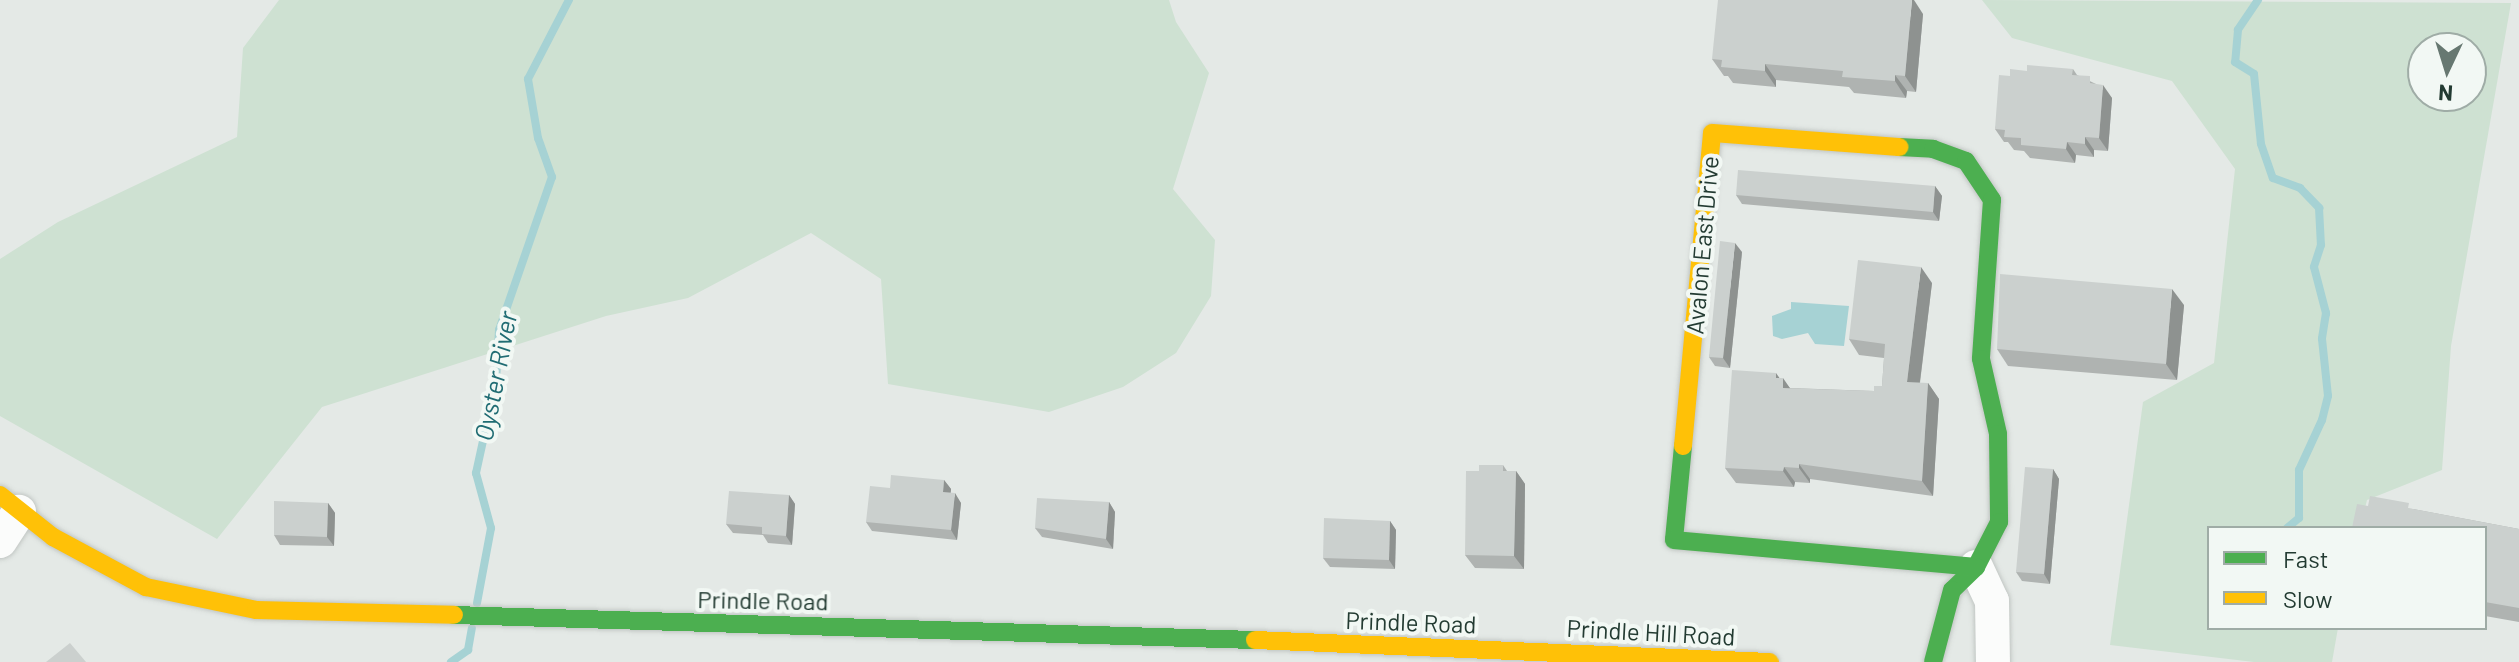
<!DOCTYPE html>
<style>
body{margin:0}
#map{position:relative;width:2519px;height:662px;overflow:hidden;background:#e4e9e6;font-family:Barlow,sans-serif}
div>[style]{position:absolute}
.green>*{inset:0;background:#cee1d2}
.water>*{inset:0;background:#a6d2d4}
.stream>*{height:8px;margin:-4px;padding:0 4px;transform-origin:4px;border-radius:4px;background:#a6d2d4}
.roads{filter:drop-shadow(0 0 2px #c1c6c3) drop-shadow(0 0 2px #c1c6c3)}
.street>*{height:34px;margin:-17px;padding:0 17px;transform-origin:17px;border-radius:17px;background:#fbfcfb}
.fast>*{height:18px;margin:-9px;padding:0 9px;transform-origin:9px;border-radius:9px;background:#4caf50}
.slow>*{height:18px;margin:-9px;padding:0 9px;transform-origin:9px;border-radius:9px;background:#ffc107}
.wall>*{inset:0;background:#afb3b1}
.shaded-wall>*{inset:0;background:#8e9290}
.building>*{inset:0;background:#cbd0ce}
span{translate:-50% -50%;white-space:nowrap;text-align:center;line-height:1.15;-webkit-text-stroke:8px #f2f8f4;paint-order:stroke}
.street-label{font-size:24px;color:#233b32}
.water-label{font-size:26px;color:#206c73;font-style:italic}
.legend{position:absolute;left:2207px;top:526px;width:280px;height:104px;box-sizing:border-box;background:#f2f8f4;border:2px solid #9faca6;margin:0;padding:10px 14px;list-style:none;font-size:24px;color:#233b32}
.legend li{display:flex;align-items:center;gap:16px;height:40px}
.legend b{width:40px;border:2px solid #9faca6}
.north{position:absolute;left:2407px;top:32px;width:80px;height:80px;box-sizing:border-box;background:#f2f8f4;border:2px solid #9faca6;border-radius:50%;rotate:184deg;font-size:22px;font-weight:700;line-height:32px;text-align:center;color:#233b32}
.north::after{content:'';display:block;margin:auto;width:28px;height:36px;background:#677871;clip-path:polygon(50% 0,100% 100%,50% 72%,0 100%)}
</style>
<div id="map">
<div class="green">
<i style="clip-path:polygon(279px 0,1169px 0,1176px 22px,1209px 73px,1173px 189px,1215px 240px,1211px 296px,1176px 353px,1123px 387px,1049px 412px,888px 384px,881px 279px,811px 233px,688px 298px,606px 316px,322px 407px,217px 539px,0 416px,0 259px,58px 222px,237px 137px,243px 48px)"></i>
<i style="clip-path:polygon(evenodd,1982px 0,2511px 3px,2451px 346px,2442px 470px,2367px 500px,2360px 528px,2209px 528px,2209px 628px,2338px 628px,2332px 662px,2254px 662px,2110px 645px,2143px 402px,2214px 363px,2235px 169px,2172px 81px,2012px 38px,1982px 0,2423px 48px,2471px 48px,2471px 96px,2423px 96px,2423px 48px)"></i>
</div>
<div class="water">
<i style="clip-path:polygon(1791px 302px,1849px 306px,1844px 346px,1815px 344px,1808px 333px,1782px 339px,1773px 336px,1772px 316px,1791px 309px)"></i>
</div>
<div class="stream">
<i style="left:2258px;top:0;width:36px;rotate:124deg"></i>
<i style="left:2238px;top:30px;width:32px;rotate:95deg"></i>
<i style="left:2235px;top:62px;width:22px;rotate:32deg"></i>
<i style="left:2254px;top:74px;width:70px;rotate:84.3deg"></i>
<i style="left:2261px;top:144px;width:36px;rotate:71deg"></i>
<i style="left:2273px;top:178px;width:29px;rotate:20deg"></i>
<i style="left:2300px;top:188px;width:28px;rotate:46deg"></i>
<i style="left:2319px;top:208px;width:37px;rotate:87deg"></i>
<i style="left:2321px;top:245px;width:23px;rotate:108deg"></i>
<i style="left:2314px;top:267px;width:48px;rotate:75.4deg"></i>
<i style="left:2326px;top:313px;width:26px;rotate:99deg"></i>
<i style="left:2322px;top:339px;width:57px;rotate:84deg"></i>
<i style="left:2328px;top:396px;width:25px;rotate:104deg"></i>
<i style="left:2322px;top:420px;width:55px;rotate:114.7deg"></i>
<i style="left:2299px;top:470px;width:48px;rotate:90deg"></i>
<i style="left:2299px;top:518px;width:16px;rotate:140deg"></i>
<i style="left:477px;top:603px;width:76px;rotate:-79.4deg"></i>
<i style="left:491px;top:528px;width:57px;rotate:-105.3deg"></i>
<i style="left:476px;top:473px;width:94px;rotate:-77.7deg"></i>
<i style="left:496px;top:381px;width:51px;rotate:-86.6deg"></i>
<i style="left:499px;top:330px;width:162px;rotate:-70.9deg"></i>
<i style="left:552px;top:177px;width:41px;rotate:-109.7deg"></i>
<i style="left:538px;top:138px;width:60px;rotate:-99.6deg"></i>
<i style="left:528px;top:79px;width:89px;rotate:-62.6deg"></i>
<i style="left:451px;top:662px;width:21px;rotate:-35deg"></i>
<i style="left:468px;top:650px;width:22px;rotate:-80deg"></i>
</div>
<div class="roads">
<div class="street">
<i style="left:0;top:541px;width:35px;rotate:-57deg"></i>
<i style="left:1976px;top:567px;width:38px;rotate:65deg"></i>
<i style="left:1992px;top:601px;width:61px;rotate:89.1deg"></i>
</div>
<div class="fast">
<i style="left:1899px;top:147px;width:34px;rotate:3deg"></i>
<i style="left:1933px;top:149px;width:35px;rotate:20deg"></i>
<i style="left:1966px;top:161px;width:47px;rotate:56.3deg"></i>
<i style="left:1992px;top:200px;width:159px;rotate:94deg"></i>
<i style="left:1981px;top:359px;width:77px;rotate:77.2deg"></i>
<i style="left:1998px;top:434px;width:88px;rotate:89.3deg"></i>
<i style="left:1999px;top:522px;width:51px;rotate:117.1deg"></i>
<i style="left:1976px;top:567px;width:33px;rotate:136deg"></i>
<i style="left:1952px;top:590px;width:74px;rotate:104.8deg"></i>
<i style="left:1683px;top:446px;width:94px;rotate:95.5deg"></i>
<i style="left:1674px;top:540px;width:303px;rotate:5.1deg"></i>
<i style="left:454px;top:615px;width:801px;rotate:1.79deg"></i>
</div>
<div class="slow">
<i style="left:1683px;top:446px;width:314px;rotate:-84.7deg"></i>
<i style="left:1712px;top:133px;width:188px;rotate:4.3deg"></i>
<i style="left:0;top:495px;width:68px;rotate:38.4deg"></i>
<i style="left:53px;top:537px;width:106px;rotate:28.3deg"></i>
<i style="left:146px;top:587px;width:112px;rotate:11.8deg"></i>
<i style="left:256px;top:610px;width:198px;rotate:1.4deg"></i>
<i style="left:1255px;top:640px;width:515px;rotate:2.45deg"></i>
</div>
</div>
<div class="wall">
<i style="clip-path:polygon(1923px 14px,1916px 92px,1907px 91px,1906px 98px,1854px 93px,1849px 87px,1776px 80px,1776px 87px,1733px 83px,1728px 76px,1724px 76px,1712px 59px)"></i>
<i style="clip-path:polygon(2073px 69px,2077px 75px,2096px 84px,2112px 98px,2108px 151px,2094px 150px,2094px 157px,2076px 155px,2075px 163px,2030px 158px,2024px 151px,2014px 150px,2008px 142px,2004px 142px,1995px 129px,2010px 76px)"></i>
<i style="clip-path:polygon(1935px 186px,1942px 196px,1939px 221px,1742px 204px,1736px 195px)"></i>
<i style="clip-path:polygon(1742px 252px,1730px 368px,1715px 366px,1709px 357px)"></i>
<i style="clip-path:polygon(1932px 283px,1920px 383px,1928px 383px,1939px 399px,1933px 496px,1810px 479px,1810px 483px,1795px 482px,1794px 487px,1736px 483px,1725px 468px,1780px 378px,1790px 388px,1874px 391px,1882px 386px,1884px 358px,1859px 355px,1849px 339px)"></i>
<i style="clip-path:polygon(2184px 305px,2177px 380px,2008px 366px,1997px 349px)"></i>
<i style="clip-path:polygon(1503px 465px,1507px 471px,1516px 471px,1525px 484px,1524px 569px,1475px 568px,1465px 555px,1479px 471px)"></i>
<i style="clip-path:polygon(2053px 469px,2059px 479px,2050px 584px,2022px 581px,2016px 572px)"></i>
<i style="clip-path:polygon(944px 480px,951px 489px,950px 493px,961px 503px,957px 540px,872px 531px,866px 522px,890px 488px)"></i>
<i style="clip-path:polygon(789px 495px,795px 504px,792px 545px,768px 543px,763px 535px,733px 533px,726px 524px)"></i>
<i style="clip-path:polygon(1109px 502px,1115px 512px,1113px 549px,1042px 537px,1035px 528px)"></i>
<i style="clip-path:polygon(328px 503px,335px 513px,334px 546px,280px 545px,274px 535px)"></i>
<i style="clip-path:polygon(2368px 506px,2413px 509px,2519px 529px,2519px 622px,2485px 616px,2485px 528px)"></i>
<i style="clip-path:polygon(1390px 521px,1396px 530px,1395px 569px,1330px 567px,1323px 558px)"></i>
</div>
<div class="shaded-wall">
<i style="clip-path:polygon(1912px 0,1914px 0,1923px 14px,1916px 92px,1905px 76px)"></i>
<i style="clip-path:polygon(1765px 64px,1776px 80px,1776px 87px,1765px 71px)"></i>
<i style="clip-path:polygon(1895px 75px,1907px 91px,1906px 98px,1895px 81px)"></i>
<i style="clip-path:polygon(2103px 85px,2112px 98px,2108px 151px,2099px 138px)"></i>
<i style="clip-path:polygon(2085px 137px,2094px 150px,2094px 157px,2085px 144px)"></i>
<i style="clip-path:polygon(2067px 142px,2076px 155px,2075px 163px,2066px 149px)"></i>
<i style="clip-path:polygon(1935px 186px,1942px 196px,1939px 221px,1933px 212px)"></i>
<i style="clip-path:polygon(1735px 243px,1742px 252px,1730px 368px,1723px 358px)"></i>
<i style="clip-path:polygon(1921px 267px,1932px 283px,1918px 397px,1907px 382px)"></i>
<i style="clip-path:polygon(2172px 289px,2184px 305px,2177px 380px,2166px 364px)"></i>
<i style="clip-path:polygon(1776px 373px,1783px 383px,1783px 378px,1794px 394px,1794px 403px,1776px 378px)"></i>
<i style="clip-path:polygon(1928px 383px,1939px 399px,1933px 496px,1922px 481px)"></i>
<i style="clip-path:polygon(1799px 464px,1810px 479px,1810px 483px,1799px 468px)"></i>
<i style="clip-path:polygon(1784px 467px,1795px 482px,1794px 487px,1783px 471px)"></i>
<i style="clip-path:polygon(2053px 469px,2059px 479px,2050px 584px,2044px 574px)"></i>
<i style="clip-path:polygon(1516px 471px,1525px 484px,1524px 569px,1514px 556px)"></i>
<i style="clip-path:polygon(944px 480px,951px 489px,950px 502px,943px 492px)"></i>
<i style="clip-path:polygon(955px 493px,961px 503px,957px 540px,951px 530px)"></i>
<i style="clip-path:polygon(789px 495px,795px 504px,792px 545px,786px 536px)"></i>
<i style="clip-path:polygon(1109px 502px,1115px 512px,1113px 549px,1106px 539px)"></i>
<i style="clip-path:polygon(328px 503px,335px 513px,334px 546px,327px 537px)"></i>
<i style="clip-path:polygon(1390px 521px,1396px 530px,1395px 569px,1389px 560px)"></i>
</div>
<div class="building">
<i style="clip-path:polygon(1718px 0,1912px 0,1905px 76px,1895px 75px,1895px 81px,1842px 77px,1843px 71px,1765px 64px,1765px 71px,1721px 67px,1722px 60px,1712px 59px)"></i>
<i style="clip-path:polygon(2027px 65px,2073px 69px,2072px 75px,2090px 76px,2090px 83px,2103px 85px,2099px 138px,2085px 137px,2085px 144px,2067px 142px,2066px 149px,2021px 145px,2021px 138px,2004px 137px,2005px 130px,1995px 129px,1999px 75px,2010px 76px,2010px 69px,2027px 71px)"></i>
<i style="clip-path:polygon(1738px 170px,1935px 186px,1933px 212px,1736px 195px)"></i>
<i style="clip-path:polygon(1720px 241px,1735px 243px,1723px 358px,1709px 357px)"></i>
<i style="clip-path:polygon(1858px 260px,1921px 267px,1907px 382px,1928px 383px,1922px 481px,1799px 464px,1799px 468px,1784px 467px,1783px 471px,1725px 468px,1732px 370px,1776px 373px,1776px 378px,1783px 378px,1783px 388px,1874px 391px,1874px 386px,1882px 386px,1885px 344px,1849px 339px)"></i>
<i style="clip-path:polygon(2000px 274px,2172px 289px,2166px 364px,1997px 349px)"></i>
<i style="clip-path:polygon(1479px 465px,1503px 465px,1503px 471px,1516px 471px,1514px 556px,1465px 555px,1466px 471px,1479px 471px)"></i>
<i style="clip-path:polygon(2025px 467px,2053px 469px,2044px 574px,2016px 572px)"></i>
<i style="clip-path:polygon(891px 475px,944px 480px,943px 492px,955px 493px,951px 530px,866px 522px,870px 486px,890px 488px)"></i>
<i style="clip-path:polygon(729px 491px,789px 495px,786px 536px,762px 534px,762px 527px,726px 524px)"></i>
<i style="clip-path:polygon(2370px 496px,2409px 503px,2408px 508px,2519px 529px,2519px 608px,2485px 602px,2485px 528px,2352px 528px,2357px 504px,2368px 506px)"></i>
<i style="clip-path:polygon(1037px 498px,1109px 502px,1106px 539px,1035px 528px)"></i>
<i style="clip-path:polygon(274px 501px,328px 503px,327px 537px,274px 535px)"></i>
<i style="clip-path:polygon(1324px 518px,1390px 521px,1389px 560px,1323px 558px)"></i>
<i style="clip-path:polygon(70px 643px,86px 662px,46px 662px)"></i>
</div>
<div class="street-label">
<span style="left:1702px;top:245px;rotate:-85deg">Avalon East Drive</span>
<span style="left:763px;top:600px;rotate:1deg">Prindle Road</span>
<span style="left:1411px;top:622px;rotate:2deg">Prindle Road</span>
<span style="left:1651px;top:632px;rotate:3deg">Prindle Hill Road</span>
</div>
<div class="water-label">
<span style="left:495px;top:376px;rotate:-79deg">Oyster River</span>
</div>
<ul class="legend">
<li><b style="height:10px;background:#4caf50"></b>Fast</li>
<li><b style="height:10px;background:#ffc107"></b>Slow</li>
</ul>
<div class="north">N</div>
</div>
